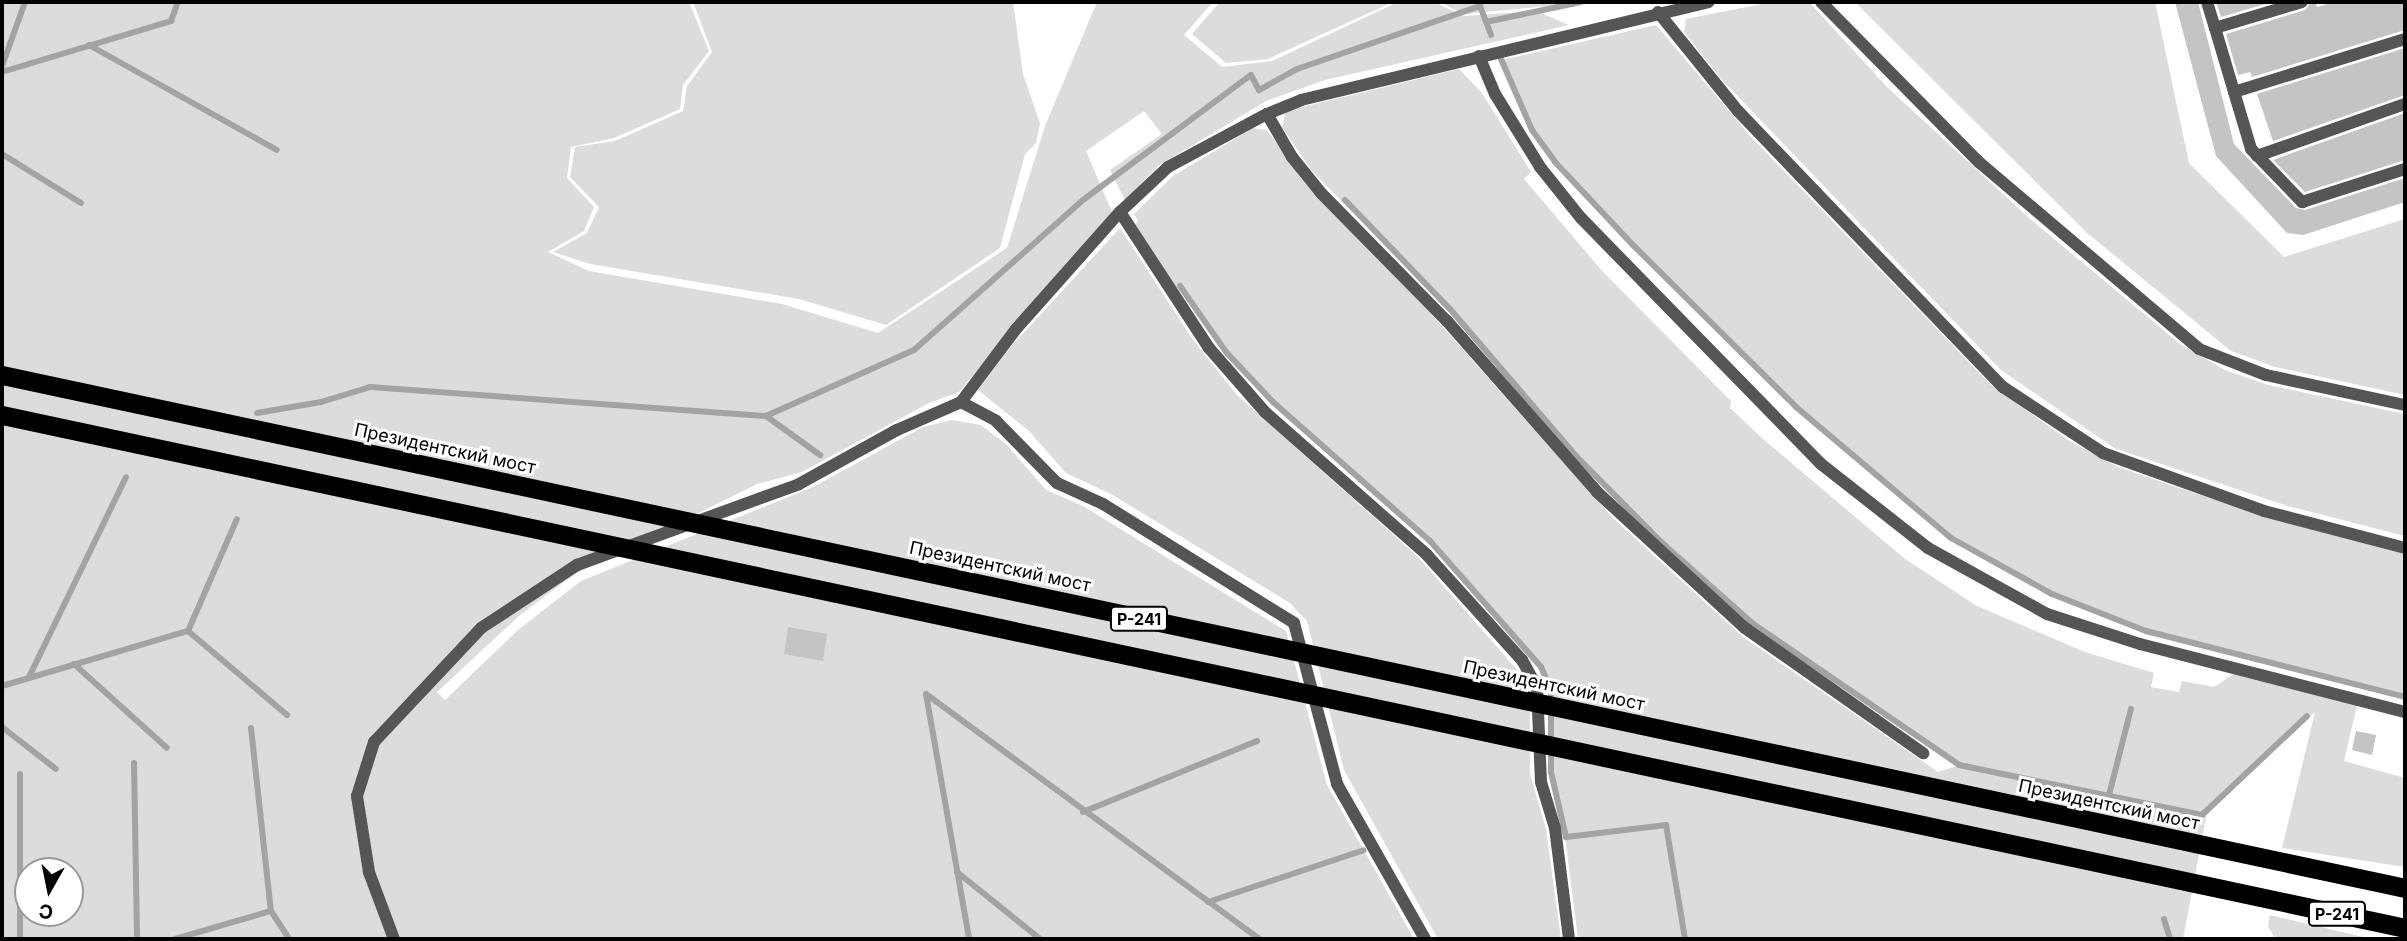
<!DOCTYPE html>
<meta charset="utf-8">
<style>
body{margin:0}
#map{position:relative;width:2407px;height:941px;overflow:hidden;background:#fff;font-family:Inter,sans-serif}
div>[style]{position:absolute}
.green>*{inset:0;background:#dcdcdc}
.stream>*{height:6px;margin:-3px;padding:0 3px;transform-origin:3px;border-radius:3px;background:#a3a3a3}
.building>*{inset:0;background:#c4c4c4}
.service>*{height:12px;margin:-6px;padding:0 6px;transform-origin:6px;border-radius:6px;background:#555}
.trunk>*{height:19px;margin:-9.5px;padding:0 9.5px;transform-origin:9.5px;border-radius:9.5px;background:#000}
span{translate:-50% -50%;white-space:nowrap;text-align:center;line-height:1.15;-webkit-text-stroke:6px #fff;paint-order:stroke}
.shield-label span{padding:2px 5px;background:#fff;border:2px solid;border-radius:5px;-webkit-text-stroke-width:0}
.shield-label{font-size:16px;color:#000;font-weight:700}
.street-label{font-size:18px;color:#000}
.frame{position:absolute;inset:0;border:4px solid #000;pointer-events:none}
.north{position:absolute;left:14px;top:857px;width:70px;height:70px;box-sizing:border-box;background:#fff;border:2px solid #999;border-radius:50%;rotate:189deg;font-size:19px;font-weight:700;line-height:28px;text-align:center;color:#000}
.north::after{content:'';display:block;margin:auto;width:24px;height:32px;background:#000;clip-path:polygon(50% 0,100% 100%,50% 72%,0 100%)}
</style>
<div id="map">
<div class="green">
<i style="clip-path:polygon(evenodd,2px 2px,689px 2px,709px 51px,683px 85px,680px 109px,614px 138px,571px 147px,567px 178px,594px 207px,584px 231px,548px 252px,589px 271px,782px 304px,878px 333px,1007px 248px,1045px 126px,1097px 2px,1213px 2px,1184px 35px,1222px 67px,1272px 61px,1398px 2px,1434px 2px,1464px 16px,1536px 11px,1569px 25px,1325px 80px,1266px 101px,1158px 166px,1125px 200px,1110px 170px,1162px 134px,1144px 111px,1086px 151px,1112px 212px,959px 392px,929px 403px,802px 472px,757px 484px,573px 575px,519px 616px,437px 692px,445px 700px,518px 630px,581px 581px,813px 487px,923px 427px,952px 420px,981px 425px,1006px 444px,1046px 490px,1083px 506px,1286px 631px,1327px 785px,1414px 939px,2px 939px,2px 2px,28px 871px,70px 871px,70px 913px,28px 913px,28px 871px)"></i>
<i style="clip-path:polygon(693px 2px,1013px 2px,1023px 74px,1040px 123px,1036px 143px,1025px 154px,1000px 248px,886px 325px,799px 299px,590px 264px,553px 252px,587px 233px,599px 207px,570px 177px,575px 147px,615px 141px,683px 111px,687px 86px,712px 52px)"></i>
<i style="clip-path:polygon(1220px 2px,1393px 2px,1268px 59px,1226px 63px,1192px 34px)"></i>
<i style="clip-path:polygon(1438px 2px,1588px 2px,1465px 14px)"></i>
<i style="clip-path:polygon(1772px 2px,1809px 2px,1887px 87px,2029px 218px,2180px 344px,2225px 370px,2268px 385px,2405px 414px,2405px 536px,2288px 506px,2116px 449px,2001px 370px,1723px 81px,1684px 32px,1686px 19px)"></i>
<i style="clip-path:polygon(1855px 2px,2155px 2px,2189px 163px,2284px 257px,2405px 219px,2405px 395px,2275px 367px,2231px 351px,2086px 232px)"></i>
<i style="clip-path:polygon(1656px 25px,1752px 138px,1990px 384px,2068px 440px,2116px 466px,2170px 485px,2263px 515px,2405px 552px,2405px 696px,2147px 629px,2052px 592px,1952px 536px,1796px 405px,1714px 327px,1556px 161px,1533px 129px,1502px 60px)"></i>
<i style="clip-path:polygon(1459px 69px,1482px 93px,1531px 172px,1524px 179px,1603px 272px,1731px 401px,1730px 408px,1763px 439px,1905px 559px,1977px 606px,2085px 652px,2154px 673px,2151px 687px,2179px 692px,2182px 681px,2214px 687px,2234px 674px,2358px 701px,2344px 761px,2405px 778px,2405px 867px,2282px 848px,2315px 712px,2207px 812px,2183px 939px,1578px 939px,1563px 821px,1550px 772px,1552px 704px,1540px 668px,1429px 542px,1272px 403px,1226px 353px,1180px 287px,1176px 289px,1134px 226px,1138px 221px,1134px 214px,1173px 176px,1253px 128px,1266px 130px,1274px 139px,1302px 180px,1431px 314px,1613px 518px,1743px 637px,1938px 772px,1957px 766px,1752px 624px,1660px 542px,1577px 459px,1448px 309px,1312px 171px,1282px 127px,1286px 111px)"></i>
<i style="clip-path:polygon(1120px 228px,1191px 337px,1236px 394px,1418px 557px,1519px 672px,1530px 709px,1530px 774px,1546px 829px,1561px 939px,1438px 939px,1344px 770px,1307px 621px,1290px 603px,1111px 494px,1066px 473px,1029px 431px,978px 390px,1009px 349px)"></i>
<i style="clip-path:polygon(2270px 915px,2372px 939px,2275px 939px,2268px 926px)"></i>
</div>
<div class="stream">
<i style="left:1486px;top:22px;width:97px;rotate:-11.9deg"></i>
<i style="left:89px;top:45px;width:215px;rotate:29.2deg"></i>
<i style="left:1501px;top:59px;width:77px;rotate:66.4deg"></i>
<i style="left:1532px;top:130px;width:39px;rotate:54deg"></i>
<i style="left:1555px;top:162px;width:115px;rotate:46.8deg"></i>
<i style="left:1634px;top:246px;width:228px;rotate:44.8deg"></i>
<i style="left:1796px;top:407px;width:203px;rotate:40.2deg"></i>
<i style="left:1951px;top:538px;width:115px;rotate:29deg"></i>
<i style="left:2052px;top:594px;width:101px;rotate:21.5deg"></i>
<i style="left:2146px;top:631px;width:267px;rotate:14.3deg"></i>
<i style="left:2px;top:66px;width:68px;rotate:-70.2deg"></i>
<i style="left:2px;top:72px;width:177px;rotate:-16.8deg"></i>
<i style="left:171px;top:21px;width:20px;rotate:-70deg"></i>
<i style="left:2px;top:154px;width:93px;rotate:31.8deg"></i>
<i style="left:1345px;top:200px;width:151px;rotate:46.1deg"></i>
<i style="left:1450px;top:309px;width:195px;rotate:49.4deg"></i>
<i style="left:1577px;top:457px;width:118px;rotate:45.3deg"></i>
<i style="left:1660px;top:541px;width:123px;rotate:41.7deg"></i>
<i style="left:1752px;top:623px;width:251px;rotate:34.4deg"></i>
<i style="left:1959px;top:765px;width:248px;rotate:11.6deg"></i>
<i style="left:2202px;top:815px;width:144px;rotate:-43.3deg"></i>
<i style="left:1180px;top:286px;width:80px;rotate:55.1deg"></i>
<i style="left:1226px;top:352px;width:69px;rotate:46.8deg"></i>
<i style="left:1273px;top:402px;width:210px;rotate:41.5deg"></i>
<i style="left:1430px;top:541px;width:168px;rotate:48.6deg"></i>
<i style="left:1541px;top:667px;width:24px;rotate:66deg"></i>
<i style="left:1551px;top:689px;width:83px;rotate:90deg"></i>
<i style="left:1551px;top:772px;width:67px;rotate:77deg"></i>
<i style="left:1566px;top:837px;width:101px;rotate:-6.8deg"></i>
<i style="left:1666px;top:825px;width:116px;rotate:80.5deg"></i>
<i style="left:257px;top:413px;width:65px;rotate:-9.8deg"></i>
<i style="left:321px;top:402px;width:51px;rotate:-17deg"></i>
<i style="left:370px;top:387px;width:397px;rotate:4.2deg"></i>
<i style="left:766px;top:416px;width:162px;rotate:-24deg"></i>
<i style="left:914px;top:350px;width:226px;rotate:-41.6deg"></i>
<i style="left:1083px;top:200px;width:209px;rotate:-36.7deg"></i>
<i style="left:1251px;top:75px;width:17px;rotate:62deg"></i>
<i style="left:1259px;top:90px;width:43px;rotate:-28.9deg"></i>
<i style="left:1297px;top:69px;width:194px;rotate:-19deg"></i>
<i style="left:1480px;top:6px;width:31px;rotate:69deg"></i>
<i style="left:766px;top:416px;width:67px;rotate:35.8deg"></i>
<i style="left:188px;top:631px;width:130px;rotate:40.3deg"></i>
<i style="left:188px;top:631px;width:122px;rotate:-66.4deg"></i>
<i style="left:74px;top:664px;width:125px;rotate:42.1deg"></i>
<i style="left:29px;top:677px;width:222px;rotate:-64.1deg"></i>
<i style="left:2px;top:686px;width:194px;rotate:-16.5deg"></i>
<i style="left:926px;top:694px;width:414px;rotate:36.3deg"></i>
<i style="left:926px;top:694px;width:249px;rotate:80deg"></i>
<i style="left:2px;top:727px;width:68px;rotate:37.9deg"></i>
<i style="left:251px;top:728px;width:184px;rotate:83.8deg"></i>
<i style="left:271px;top:911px;width:33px;rotate:57deg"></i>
<i style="left:134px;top:763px;width:176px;rotate:89deg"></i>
<i style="left:2108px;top:799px;width:93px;rotate:-75.7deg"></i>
<i style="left:1083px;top:812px;width:188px;rotate:-22.2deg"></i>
<i style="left:957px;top:872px;width:107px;rotate:38.9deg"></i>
<i style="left:1208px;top:902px;width:164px;rotate:-18.4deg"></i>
<i style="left:2164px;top:919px;width:21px;rotate:73deg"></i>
<i style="left:20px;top:939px;width:165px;rotate:-90deg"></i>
<i style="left:175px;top:939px;width:100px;rotate:-16.3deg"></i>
</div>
<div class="building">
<i style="clip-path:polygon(2175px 2px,2198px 2px,2234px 144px,2296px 208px,2305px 210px,2405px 178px,2405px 202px,2303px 235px,2287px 233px,2216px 156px)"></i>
<i style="clip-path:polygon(2216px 2px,2272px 2px,2221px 17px)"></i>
<i style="clip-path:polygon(2311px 2px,2316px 2px,2317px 7px,2335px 2px,2405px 2px,2405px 30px,2252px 77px,2250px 72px,2238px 75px,2226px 34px,2305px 10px)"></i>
<i style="clip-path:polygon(2405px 48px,2405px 95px,2273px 141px,2257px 94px)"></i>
<i style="clip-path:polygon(2405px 113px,2405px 160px,2305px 192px,2273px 160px)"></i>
<i style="clip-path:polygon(788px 627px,827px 634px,823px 661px,784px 654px)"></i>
<i style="clip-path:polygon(2356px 731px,2376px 735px,2372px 755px,2352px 750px)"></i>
</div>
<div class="service">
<i style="left:1821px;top:2px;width:226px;rotate:45.4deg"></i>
<i style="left:1980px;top:163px;width:287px;rotate:40.3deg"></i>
<i style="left:2199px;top:349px;width:72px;rotate:21.2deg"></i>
<i style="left:2266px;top:375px;width:142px;rotate:12.2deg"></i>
<i style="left:2207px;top:2px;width:27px;rotate:73deg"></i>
<i style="left:2302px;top:2px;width:91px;rotate:163.4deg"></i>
<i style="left:2215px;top:28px;width:126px;rotate:73.4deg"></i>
<i style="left:2251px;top:149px;width:74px;rotate:46.1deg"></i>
<i style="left:2302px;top:202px;width:108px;rotate:-17.8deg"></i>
<i style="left:1658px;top:12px;width:127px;rotate:51.1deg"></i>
<i style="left:1738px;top:111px;width:383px;rotate:46.2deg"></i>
<i style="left:2003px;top:387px;width:120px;rotate:33.4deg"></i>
<i style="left:2103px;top:453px;width:171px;rotate:19.8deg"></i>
<i style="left:2264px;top:511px;width:146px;rotate:14.7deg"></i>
<i style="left:1479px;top:56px;width:41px;rotate:67.2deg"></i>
<i style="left:1495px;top:94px;width:86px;rotate:58.3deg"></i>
<i style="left:1540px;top:167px;width:65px;rotate:51.2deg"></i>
<i style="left:1581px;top:218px;width:344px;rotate:45.7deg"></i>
<i style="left:1821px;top:464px;width:136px;rotate:38.1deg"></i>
<i style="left:1928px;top:548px;width:136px;rotate:29deg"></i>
<i style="left:2047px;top:614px;width:98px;rotate:17.9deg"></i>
<i style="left:2140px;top:644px;width:274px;rotate:14.4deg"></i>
<i style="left:2234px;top:92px;width:179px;rotate:-17.2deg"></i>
<i style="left:1267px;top:114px;width:50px;rotate:59.8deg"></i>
<i style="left:1292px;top:157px;width:46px;rotate:51.1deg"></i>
<i style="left:1321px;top:193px;width:180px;rotate:45.5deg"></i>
<i style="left:1447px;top:321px;width:227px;rotate:48.7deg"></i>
<i style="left:1597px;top:492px;width:201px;rotate:42.6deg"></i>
<i style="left:1745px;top:628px;width:218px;rotate:35.1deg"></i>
<i style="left:2257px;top:156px;width:157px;rotate:-19.4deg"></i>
<i style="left:1120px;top:212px;width:163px;rotate:56.8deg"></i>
<i style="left:1209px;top:348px;width:85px;rotate:48.8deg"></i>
<i style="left:1265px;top:412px;width:216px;rotate:41.4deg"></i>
<i style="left:1427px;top:555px;width:142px;rotate:47.9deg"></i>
<i style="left:1522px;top:660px;width:31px;rotate:61deg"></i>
<i style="left:1537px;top:687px;width:95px;rotate:87.6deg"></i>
<i style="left:1541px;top:782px;width:48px;rotate:73.1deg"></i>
<i style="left:1555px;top:828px;width:112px;rotate:82.8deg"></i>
<i style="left:961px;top:402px;width:40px;rotate:28deg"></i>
<i style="left:996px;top:421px;width:87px;rotate:45.5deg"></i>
<i style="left:1057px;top:483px;width:51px;rotate:24.5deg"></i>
<i style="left:1103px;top:504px;width:225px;rotate:31.9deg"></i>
<i style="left:1294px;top:623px;width:167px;rotate:75deg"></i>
<i style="left:1337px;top:784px;width:178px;rotate:60.4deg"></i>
<i style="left:394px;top:939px;width:72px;rotate:-110.5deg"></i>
<i style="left:369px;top:872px;width:77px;rotate:-99deg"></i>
<i style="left:357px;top:796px;width:57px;rotate:-72.5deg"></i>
<i style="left:374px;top:742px;width:156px;rotate:-46.8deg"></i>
<i style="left:481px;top:628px;width:115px;rotate:-33.3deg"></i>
<i style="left:577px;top:565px;width:236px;rotate:-20deg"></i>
<i style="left:799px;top:484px;width:112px;rotate:-28.9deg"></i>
<i style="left:897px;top:430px;width:70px;rotate:-23.6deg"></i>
<i style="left:961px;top:402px;width:91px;rotate:-53deg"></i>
<i style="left:1016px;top:329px;width:157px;rotate:-48.4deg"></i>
<i style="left:1120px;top:212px;width:66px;rotate:-43.2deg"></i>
<i style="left:1168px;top:167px;width:112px;rotate:-28.2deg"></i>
<i style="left:1267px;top:114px;width:37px;rotate:-22deg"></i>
<i style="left:1301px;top:100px;width:419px;rotate:-13.5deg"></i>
</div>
<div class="trunk">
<i style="left:2px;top:375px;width:2457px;rotate:12.05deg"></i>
<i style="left:2px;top:415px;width:2457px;rotate:12.05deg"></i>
</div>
<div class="shield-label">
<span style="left:1139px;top:619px">Р-241</span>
<span style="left:2337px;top:914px">Р-241</span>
</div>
<div class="street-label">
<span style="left:445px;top:449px;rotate:12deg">Президентский мост</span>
<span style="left:1000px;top:567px;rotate:12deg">Президентский мост</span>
<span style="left:1554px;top:686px;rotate:12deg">Президентский мост</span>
<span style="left:2109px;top:805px;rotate:12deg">Президентский мост</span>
</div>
<div class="frame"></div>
<div class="north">С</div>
</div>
